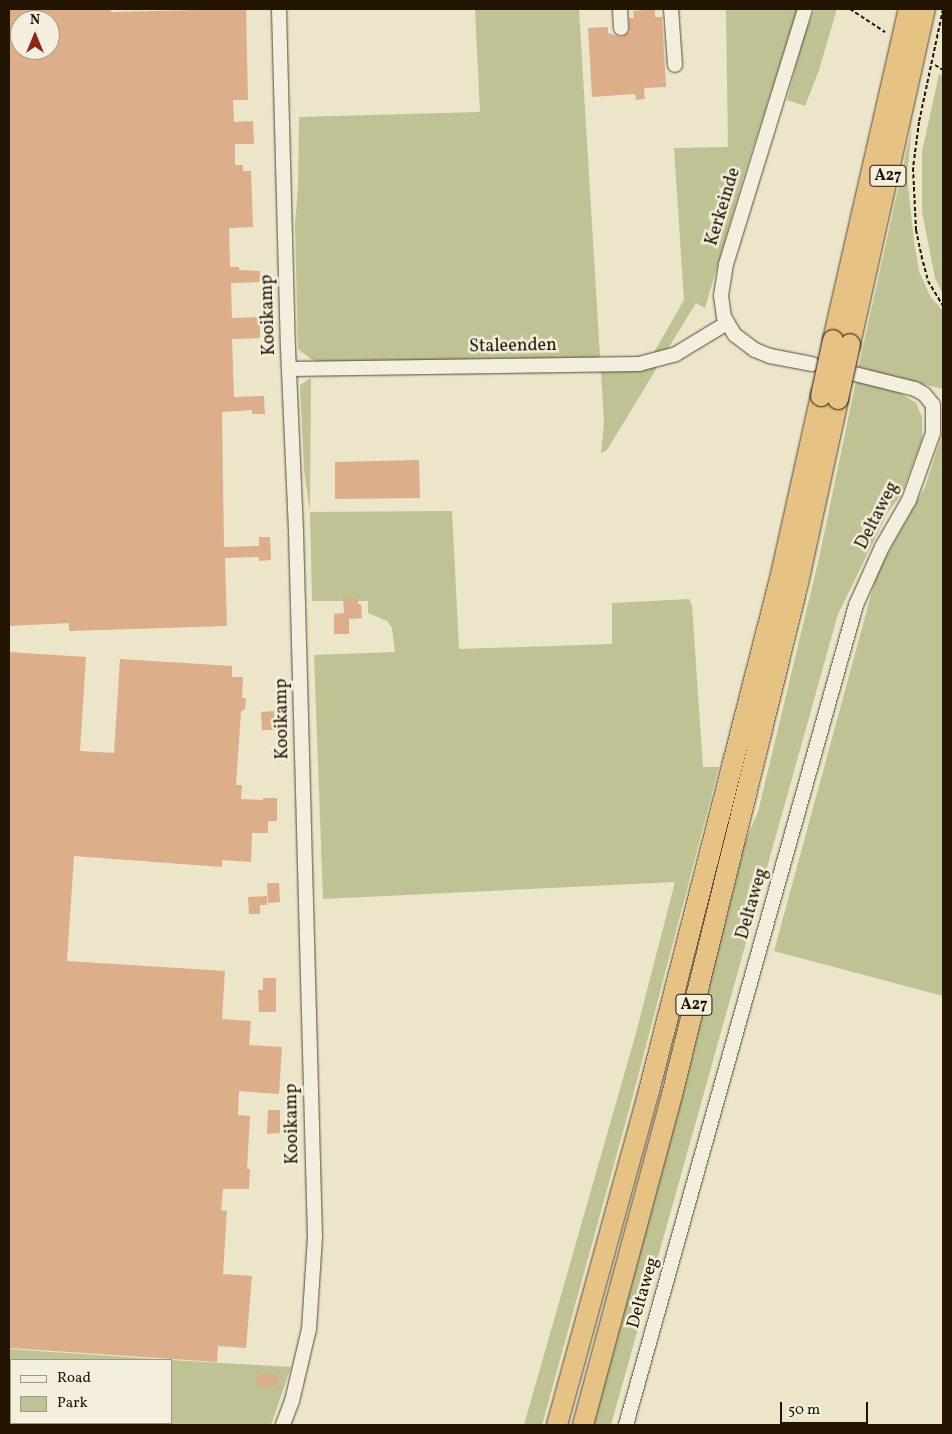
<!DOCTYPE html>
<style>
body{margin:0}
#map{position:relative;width:952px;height:1434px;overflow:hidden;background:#ece5ca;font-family:Vollkorn,serif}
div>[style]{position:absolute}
.green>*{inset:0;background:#bfc292}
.building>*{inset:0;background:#dcae8a}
.path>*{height:2px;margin-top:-1px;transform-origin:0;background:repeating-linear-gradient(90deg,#221401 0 4px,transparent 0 6.5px)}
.roads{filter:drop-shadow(0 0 1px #544833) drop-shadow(0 0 1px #544833)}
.minor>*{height:14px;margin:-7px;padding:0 7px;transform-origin:7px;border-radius:7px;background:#f3eedd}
.highway>*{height:20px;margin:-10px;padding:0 10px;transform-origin:10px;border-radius:10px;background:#e6c285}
.bridges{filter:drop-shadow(0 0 1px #221401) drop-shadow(0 0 1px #221401)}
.highway-bridge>*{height:20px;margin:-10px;padding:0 10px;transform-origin:10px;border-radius:10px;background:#e6c285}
span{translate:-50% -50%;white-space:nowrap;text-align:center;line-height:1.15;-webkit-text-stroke:5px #f3eedd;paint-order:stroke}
.shield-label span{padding:1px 4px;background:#f3eedd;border:1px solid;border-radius:4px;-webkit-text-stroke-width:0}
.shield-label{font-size:16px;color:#221401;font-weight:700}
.street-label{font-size:18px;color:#221401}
.frame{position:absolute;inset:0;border:10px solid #221401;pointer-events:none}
.legend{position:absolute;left:10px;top:1359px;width:162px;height:65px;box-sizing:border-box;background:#f3eedd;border:1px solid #9f9785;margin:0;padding:6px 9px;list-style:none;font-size:15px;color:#221401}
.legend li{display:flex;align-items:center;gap:10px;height:25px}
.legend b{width:25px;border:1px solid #9f9785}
.north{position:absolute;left:10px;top:10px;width:50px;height:50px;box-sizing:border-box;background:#f3eedd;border:1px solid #9f9785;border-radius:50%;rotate:0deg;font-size:14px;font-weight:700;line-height:20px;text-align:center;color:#221401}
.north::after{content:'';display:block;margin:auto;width:18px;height:22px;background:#8f2418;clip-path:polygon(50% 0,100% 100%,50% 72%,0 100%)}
.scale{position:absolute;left:780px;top:1402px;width:88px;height:22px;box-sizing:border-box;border:2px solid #221401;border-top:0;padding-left:6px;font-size:15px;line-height:18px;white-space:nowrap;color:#221401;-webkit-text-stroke:4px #f3eedd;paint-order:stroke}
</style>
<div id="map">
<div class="green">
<i style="clip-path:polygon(475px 9px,579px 9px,600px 357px,319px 362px,311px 359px,298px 349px,295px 224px,298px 187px,299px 117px,480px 112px)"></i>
<i style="clip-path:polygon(726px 9px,797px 9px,797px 11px,743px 179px,705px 308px,696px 303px,666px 352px,653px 354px,684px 300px,674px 148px,728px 147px)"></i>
<i style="clip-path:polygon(815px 9px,836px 9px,836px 12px,819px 70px,805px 106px,787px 100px,804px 35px)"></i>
<i style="clip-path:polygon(939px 74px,943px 76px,943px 295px,935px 278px,922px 212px,922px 152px)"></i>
<i style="clip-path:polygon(912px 126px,907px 176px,914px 241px,919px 271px,930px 296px,943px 311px,943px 389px,858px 369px)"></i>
<i style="clip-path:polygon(658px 366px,607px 450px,601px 453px,604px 423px,601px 371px,644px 370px)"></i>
<i style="clip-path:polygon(311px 378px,310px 512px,452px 511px,459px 649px,612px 644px,612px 603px,689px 599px,692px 606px,703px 767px,719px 767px,632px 1099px,542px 1425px,524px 1425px,636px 1033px,675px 882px,323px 899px,314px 655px,395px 652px,392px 628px,387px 621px,368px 613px,368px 601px,312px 601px,310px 512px,304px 469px,300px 385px)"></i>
<i style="clip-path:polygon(856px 381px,900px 393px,916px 403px,922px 417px,922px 440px,901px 495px,888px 512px,838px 614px,611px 1425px,588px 1425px,743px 846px,758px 812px,819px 558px)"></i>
<i style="clip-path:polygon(943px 419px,943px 996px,774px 951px,877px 573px,925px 487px,941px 437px)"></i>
<i style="clip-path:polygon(9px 1349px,170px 1360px,11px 1360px,11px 1423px,171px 1423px,171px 1360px,291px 1367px,271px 1425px,9px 1425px)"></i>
</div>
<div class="building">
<i style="clip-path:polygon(evenodd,9px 9px,110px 9px,111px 12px,246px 9px,248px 100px,233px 100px,234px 122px,253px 121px,254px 144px,235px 144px,235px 165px,243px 165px,243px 171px,251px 171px,253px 227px,229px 228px,230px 267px,239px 267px,239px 270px,260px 271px,260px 282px,231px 283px,232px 318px,260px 317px,260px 338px,232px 339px,234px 397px,264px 396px,265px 414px,252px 414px,252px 410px,222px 412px,224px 547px,259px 546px,259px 537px,270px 537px,271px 560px,259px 561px,259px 557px,225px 558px,227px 626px,69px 631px,69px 623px,9px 626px,9px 9px,20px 20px,50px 20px,50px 50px,20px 50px,20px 20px)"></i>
<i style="clip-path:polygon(655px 9px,655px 17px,662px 17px,666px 87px,644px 88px,645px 99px,636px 100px,635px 94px,592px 97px,588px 28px,608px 27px,608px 33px,622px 37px,629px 32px,629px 18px,634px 18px,633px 11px)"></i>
<i style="clip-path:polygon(419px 460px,420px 498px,335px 499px,335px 462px)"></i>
<i style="clip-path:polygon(343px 598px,358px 598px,358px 604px,361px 604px,362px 618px,349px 619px,349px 634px,334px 634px,334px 614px,344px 613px)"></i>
<i style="clip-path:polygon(9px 652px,86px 657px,80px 751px,114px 753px,120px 659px,232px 666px,232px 677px,243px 677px,242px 698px,246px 698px,245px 709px,241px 712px,236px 785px,242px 785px,241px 799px,263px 800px,263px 798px,277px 798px,277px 821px,268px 821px,268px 833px,252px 833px,251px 862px,222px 860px,222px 867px,74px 856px,67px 961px,225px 971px,222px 1019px,251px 1021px,249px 1045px,282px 1047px,279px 1094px,239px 1091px,238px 1115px,250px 1116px,247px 1169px,250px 1169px,249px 1189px,223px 1189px,221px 1210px,227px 1211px,223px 1274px,252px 1276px,246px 1348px,218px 1346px,217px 1362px,9px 1348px)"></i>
<i style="clip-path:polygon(274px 711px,275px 730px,262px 730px,261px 712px)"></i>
<i style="clip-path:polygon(267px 883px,279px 883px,280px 902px,268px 903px)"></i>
<i style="clip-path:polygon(267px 896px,267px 905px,260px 905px,260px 914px,249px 914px,248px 897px)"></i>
<i style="clip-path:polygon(263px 978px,276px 978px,276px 1012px,259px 1012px,258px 990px,263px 990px)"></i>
<i style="clip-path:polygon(268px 1110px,280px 1110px,280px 1133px,267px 1134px)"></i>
<i style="clip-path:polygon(258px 1374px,278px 1374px,278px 1386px,257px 1386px)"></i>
</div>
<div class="path">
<i style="left:850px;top:9px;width:42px;rotate:33.3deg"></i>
<i style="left:943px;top:9px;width:116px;rotate:102deg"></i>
<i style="left:919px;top:122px;width:46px;rotate:97.4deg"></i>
<i style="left:913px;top:168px;width:62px;rotate:87.2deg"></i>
<i style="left:916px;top:230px;width:33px;rotate:78deg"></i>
<i style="left:923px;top:262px;width:20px;rotate:75deg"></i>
<i style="left:928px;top:281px;width:29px;rotate:59deg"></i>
<i style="left:935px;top:65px;width:9px;rotate:32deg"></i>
</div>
<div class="roads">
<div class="minor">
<i style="left:279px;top:9px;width:339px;rotate:88.5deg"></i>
<i style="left:288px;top:348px;width:183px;rotate:87.5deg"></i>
<i style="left:296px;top:531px;width:706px;rotate:88.46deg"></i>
<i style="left:315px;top:1237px;width:92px;rotate:93.7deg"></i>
<i style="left:309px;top:1329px;width:74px;rotate:103.3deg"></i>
<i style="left:292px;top:1401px;width:26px;rotate:111deg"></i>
<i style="left:620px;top:9px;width:19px;rotate:87deg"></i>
<i style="left:671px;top:9px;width:56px;rotate:85.9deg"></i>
<i style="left:805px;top:9px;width:267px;rotate:107.2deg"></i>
<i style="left:726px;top:264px;width:32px;rotate:99deg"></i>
<i style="left:721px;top:296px;width:21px;rotate:82deg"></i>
<i style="left:724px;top:317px;width:21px;rotate:59deg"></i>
<i style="left:735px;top:335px;width:25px;rotate:37deg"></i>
<i style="left:755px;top:350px;width:16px;rotate:22deg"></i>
<i style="left:770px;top:356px;width:43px;rotate:10.8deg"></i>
<i style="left:289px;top:369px;width:350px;rotate:-0.8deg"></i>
<i style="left:639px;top:364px;width:38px;rotate:-15deg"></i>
<i style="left:676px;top:354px;width:60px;rotate:-31.3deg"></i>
<i style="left:626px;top:1425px;width:852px;rotate:-74.33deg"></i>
<i style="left:856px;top:605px;width:64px;rotate:-65.9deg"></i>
<i style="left:882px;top:547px;width:54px;rotate:-60.1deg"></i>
<i style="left:909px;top:500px;width:71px;rotate:-70.3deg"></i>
<i style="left:933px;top:433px;width:28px;rotate:-90deg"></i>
<i style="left:933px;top:405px;width:14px;rotate:-129deg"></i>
<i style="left:924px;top:394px;width:10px;rotate:-151deg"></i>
<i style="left:915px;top:389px;width:62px;rotate:-166deg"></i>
</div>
<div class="highway">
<i style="left:833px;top:340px;width:340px;rotate:-77.1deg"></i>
<i style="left:850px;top:344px;width:343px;rotate:-77.4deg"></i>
<i style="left:557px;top:1425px;width:346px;rotate:-74.6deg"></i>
<i style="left:649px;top:1091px;width:528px;rotate:-75.65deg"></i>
<i style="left:780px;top:579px;width:188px;rotate:-77.4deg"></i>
<i style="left:583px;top:1425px;width:342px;rotate:-74.9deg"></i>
<i style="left:672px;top:1095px;width:527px;rotate:-76.17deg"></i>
<i style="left:798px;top:583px;width:188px;rotate:-77.7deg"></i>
</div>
</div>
<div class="bridges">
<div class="highway-bridge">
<i style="left:821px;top:396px;width:57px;rotate:-77.9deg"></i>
<i style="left:838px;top:399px;width:56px;rotate:-77.7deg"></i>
</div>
</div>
<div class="shield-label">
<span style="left:888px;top:176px">A27</span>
<span style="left:694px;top:1005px">A27</span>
</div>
<div class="street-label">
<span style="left:724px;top:207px;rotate:-73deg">Kerkeinde</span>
<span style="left:269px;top:315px;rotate:-92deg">Kooikamp</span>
<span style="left:513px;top:347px;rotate:-1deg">Staleenden</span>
<span style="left:878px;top:516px;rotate:-63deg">Deltaweg</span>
<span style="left:283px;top:719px;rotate:-91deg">Kooikamp</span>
<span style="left:753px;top:904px;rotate:-74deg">Deltaweg</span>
<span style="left:293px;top:1124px;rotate:-91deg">Kooikamp</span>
<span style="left:644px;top:1293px;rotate:-74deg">Deltaweg</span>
</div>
<div class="frame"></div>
<ul class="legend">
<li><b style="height:6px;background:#f3eedd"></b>Road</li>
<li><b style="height:14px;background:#bfc292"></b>Park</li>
</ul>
<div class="north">N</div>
<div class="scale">50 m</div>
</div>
